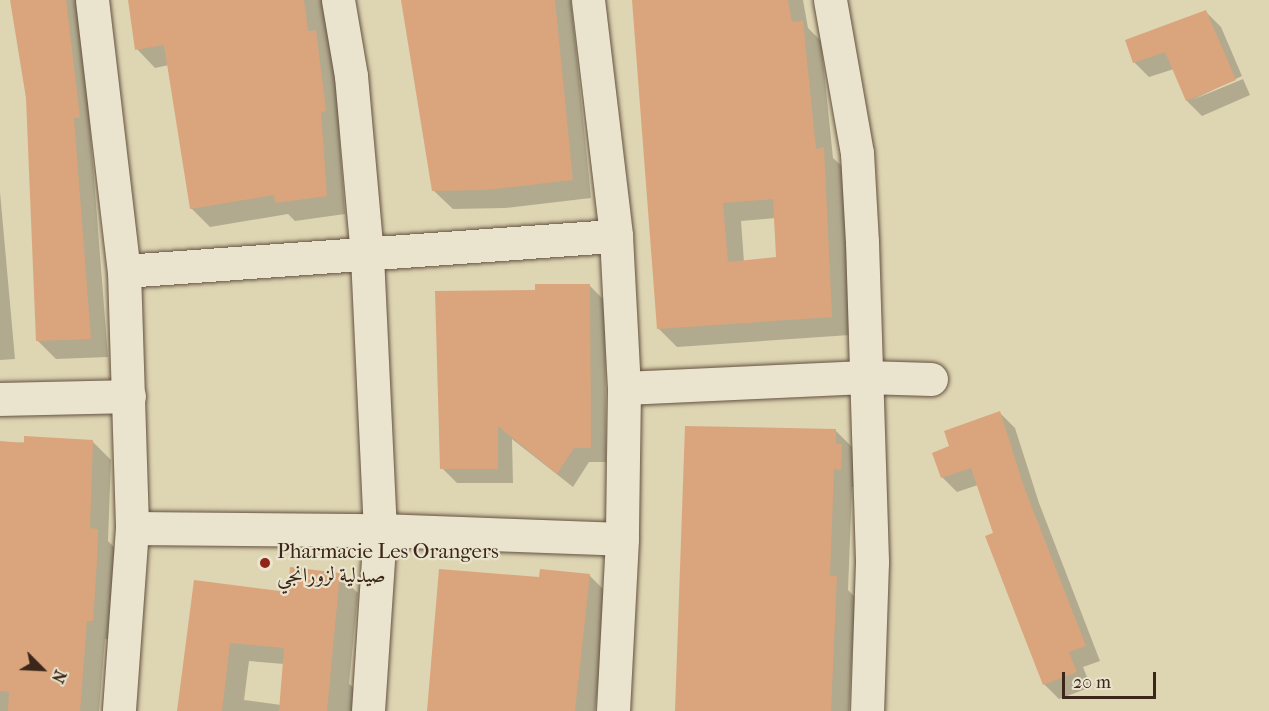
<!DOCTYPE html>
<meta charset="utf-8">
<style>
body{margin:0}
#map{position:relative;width:1269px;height:711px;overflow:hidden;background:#ded5b3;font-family:"IM FELL French Canon",Amiri,serif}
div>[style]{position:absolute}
.shadow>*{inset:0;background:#0003}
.building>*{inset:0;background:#daa57d}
.roads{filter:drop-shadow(0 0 2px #645240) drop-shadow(0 0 2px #645240)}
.minor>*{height:33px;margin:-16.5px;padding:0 16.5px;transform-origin:16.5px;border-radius:16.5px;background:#eae4ce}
.dots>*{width:16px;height:16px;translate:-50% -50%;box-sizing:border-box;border:3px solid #eae4ce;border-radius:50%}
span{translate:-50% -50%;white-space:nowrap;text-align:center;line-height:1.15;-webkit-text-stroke:4.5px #eae4ce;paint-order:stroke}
.poi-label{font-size:21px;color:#3b2619}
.left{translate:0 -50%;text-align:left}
.north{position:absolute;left:12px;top:639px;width:60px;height:60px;-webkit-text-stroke:4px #eae4ce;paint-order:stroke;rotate:114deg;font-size:16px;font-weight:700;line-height:24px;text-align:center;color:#3b2619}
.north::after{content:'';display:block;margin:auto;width:21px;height:27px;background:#3b2619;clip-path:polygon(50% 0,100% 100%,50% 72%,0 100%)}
.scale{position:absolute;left:1062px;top:672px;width:94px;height:27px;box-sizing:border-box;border:3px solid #3b2619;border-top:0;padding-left:8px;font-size:18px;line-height:21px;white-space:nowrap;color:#3b2619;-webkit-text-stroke:4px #eae4ce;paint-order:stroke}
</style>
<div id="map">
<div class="shadow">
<i style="clip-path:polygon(11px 0,80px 0,108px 357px,56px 359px,37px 340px,28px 98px)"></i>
<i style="clip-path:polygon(129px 0,327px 0,344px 130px,339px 130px,345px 214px,295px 221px,288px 214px,210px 227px,191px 208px,169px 65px,155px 68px,137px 49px)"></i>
<i style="clip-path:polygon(403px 0,571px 0,591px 198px,505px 208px,453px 209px,434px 191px)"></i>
<i style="clip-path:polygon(evenodd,633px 0,803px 0,808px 28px,821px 41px,833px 158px,843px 167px,850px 335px,677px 347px,658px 328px,633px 0,776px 218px,778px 259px,744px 262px,741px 221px,776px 218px)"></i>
<i style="clip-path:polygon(1206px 12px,1221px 27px,1242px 76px,1192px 100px,1243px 79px,1250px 95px,1202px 116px,1187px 101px,1174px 69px,1149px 77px,1134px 62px)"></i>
<i style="clip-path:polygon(0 192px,15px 359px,0 360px)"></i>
<i style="clip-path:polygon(590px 286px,605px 301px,606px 462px,589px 462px,573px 487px,512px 439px,513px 483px,457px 483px,442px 468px,537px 292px)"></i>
<i style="clip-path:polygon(1000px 413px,1015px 428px,1039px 503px,1100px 661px,1083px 667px,1091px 687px,1059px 699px,1044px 684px,978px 485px,957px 492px,942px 477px,951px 447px)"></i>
<i style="clip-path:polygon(836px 431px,854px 449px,859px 488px,852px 487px,848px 590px,855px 597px,849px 711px,676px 711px)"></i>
<i style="clip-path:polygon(92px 441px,111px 460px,108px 541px,116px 549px,112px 639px,105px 639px,99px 711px,0 711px,0 443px)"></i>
<i style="clip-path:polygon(evenodd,339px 575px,358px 593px,349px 684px,356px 690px,354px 711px,179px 711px,195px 582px,289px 594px,339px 575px,249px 661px,284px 664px,281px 705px,244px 700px,249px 661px)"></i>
<i style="clip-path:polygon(589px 575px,608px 594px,595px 711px,428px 711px,540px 579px)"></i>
</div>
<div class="building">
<i style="clip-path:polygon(10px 0,66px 0,80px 118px,74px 118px,91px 339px,36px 341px,26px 98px)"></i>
<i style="clip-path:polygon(128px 0,304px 0,308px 31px,316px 30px,326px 111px,321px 112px,327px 196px,275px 203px,274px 195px,190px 209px,164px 45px,135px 50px)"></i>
<i style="clip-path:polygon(401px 0,555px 0,573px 180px,485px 190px,432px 191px)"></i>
<i style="clip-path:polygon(evenodd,632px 0,788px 0,792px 22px,803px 21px,816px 149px,824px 147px,832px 317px,657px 329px,632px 0,773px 199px,776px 257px,728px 262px,723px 203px,773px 199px)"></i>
<i style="clip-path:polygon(1206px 10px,1236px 80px,1186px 101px,1165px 52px,1133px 63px,1125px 40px)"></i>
<i style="clip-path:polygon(535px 284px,590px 284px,591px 448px,574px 448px,557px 474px,498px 426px,498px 469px,440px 469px,435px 291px,535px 290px)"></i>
<i style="clip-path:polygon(1000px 411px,1024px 487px,1086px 646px,1069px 652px,1077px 672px,1043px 685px,985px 536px,993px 533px,971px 468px,941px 478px,932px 453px,949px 446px,944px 431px)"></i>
<i style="clip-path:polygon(685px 426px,836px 429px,836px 444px,842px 444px,841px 470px,834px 469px,830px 576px,837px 576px,831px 711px,675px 711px)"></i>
<i style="clip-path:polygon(24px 436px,93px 440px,90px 528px,98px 529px,97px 561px,93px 621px,87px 621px,80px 711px,8px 711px,9px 692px,0 691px,0 441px,24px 443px)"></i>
<i style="clip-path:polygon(290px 567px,340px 573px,327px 711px,279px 711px,284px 648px,230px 643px,222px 711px,177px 711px,194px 580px,288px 592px)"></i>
<i style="clip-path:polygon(439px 569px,539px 577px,540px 569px,590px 574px,575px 711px,427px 711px)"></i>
</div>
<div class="roads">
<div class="minor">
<i style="left:92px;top:0;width:273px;rotate:83.3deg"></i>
<i style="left:124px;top:271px;width:257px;rotate:88.2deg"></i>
<i style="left:132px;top:528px;width:183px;rotate:94.1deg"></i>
<i style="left:338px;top:0;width:77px;rotate:80.3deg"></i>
<i style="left:351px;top:76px;width:181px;rotate:84.9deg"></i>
<i style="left:367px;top:256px;width:274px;rotate:87.3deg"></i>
<i style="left:380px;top:530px;width:181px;rotate:93.8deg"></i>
<i style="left:588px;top:0;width:238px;rotate:83.2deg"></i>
<i style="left:616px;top:236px;width:152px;rotate:87deg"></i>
<i style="left:624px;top:388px;width:151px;rotate:90.8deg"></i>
<i style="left:622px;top:539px;width:172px;rotate:93deg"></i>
<i style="left:830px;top:0;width:155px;rotate:80deg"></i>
<i style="left:857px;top:153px;width:89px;rotate:86.8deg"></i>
<i style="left:862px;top:242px;width:320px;rotate:88.2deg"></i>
<i style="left:872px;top:562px;width:149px;rotate:91.9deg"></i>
<i style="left:124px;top:271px;width:493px;rotate:-4.1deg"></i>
<i style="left:624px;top:388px;width:241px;rotate:-2.6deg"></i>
<i style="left:865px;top:377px;width:66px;rotate:1.7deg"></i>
<i style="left:0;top:399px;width:129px;rotate:-1.3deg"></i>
<i style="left:132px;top:528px;width:248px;rotate:0.5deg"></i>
<i style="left:380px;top:530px;width:242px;rotate:2.1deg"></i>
</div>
</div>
<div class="dots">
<i style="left:265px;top:563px;background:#8f2418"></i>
</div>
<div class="poi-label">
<span class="left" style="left:277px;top:563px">Pharmacie Les Orangers<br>صيدلية لزورانجي</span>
</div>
<div class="north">N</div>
<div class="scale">20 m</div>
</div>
